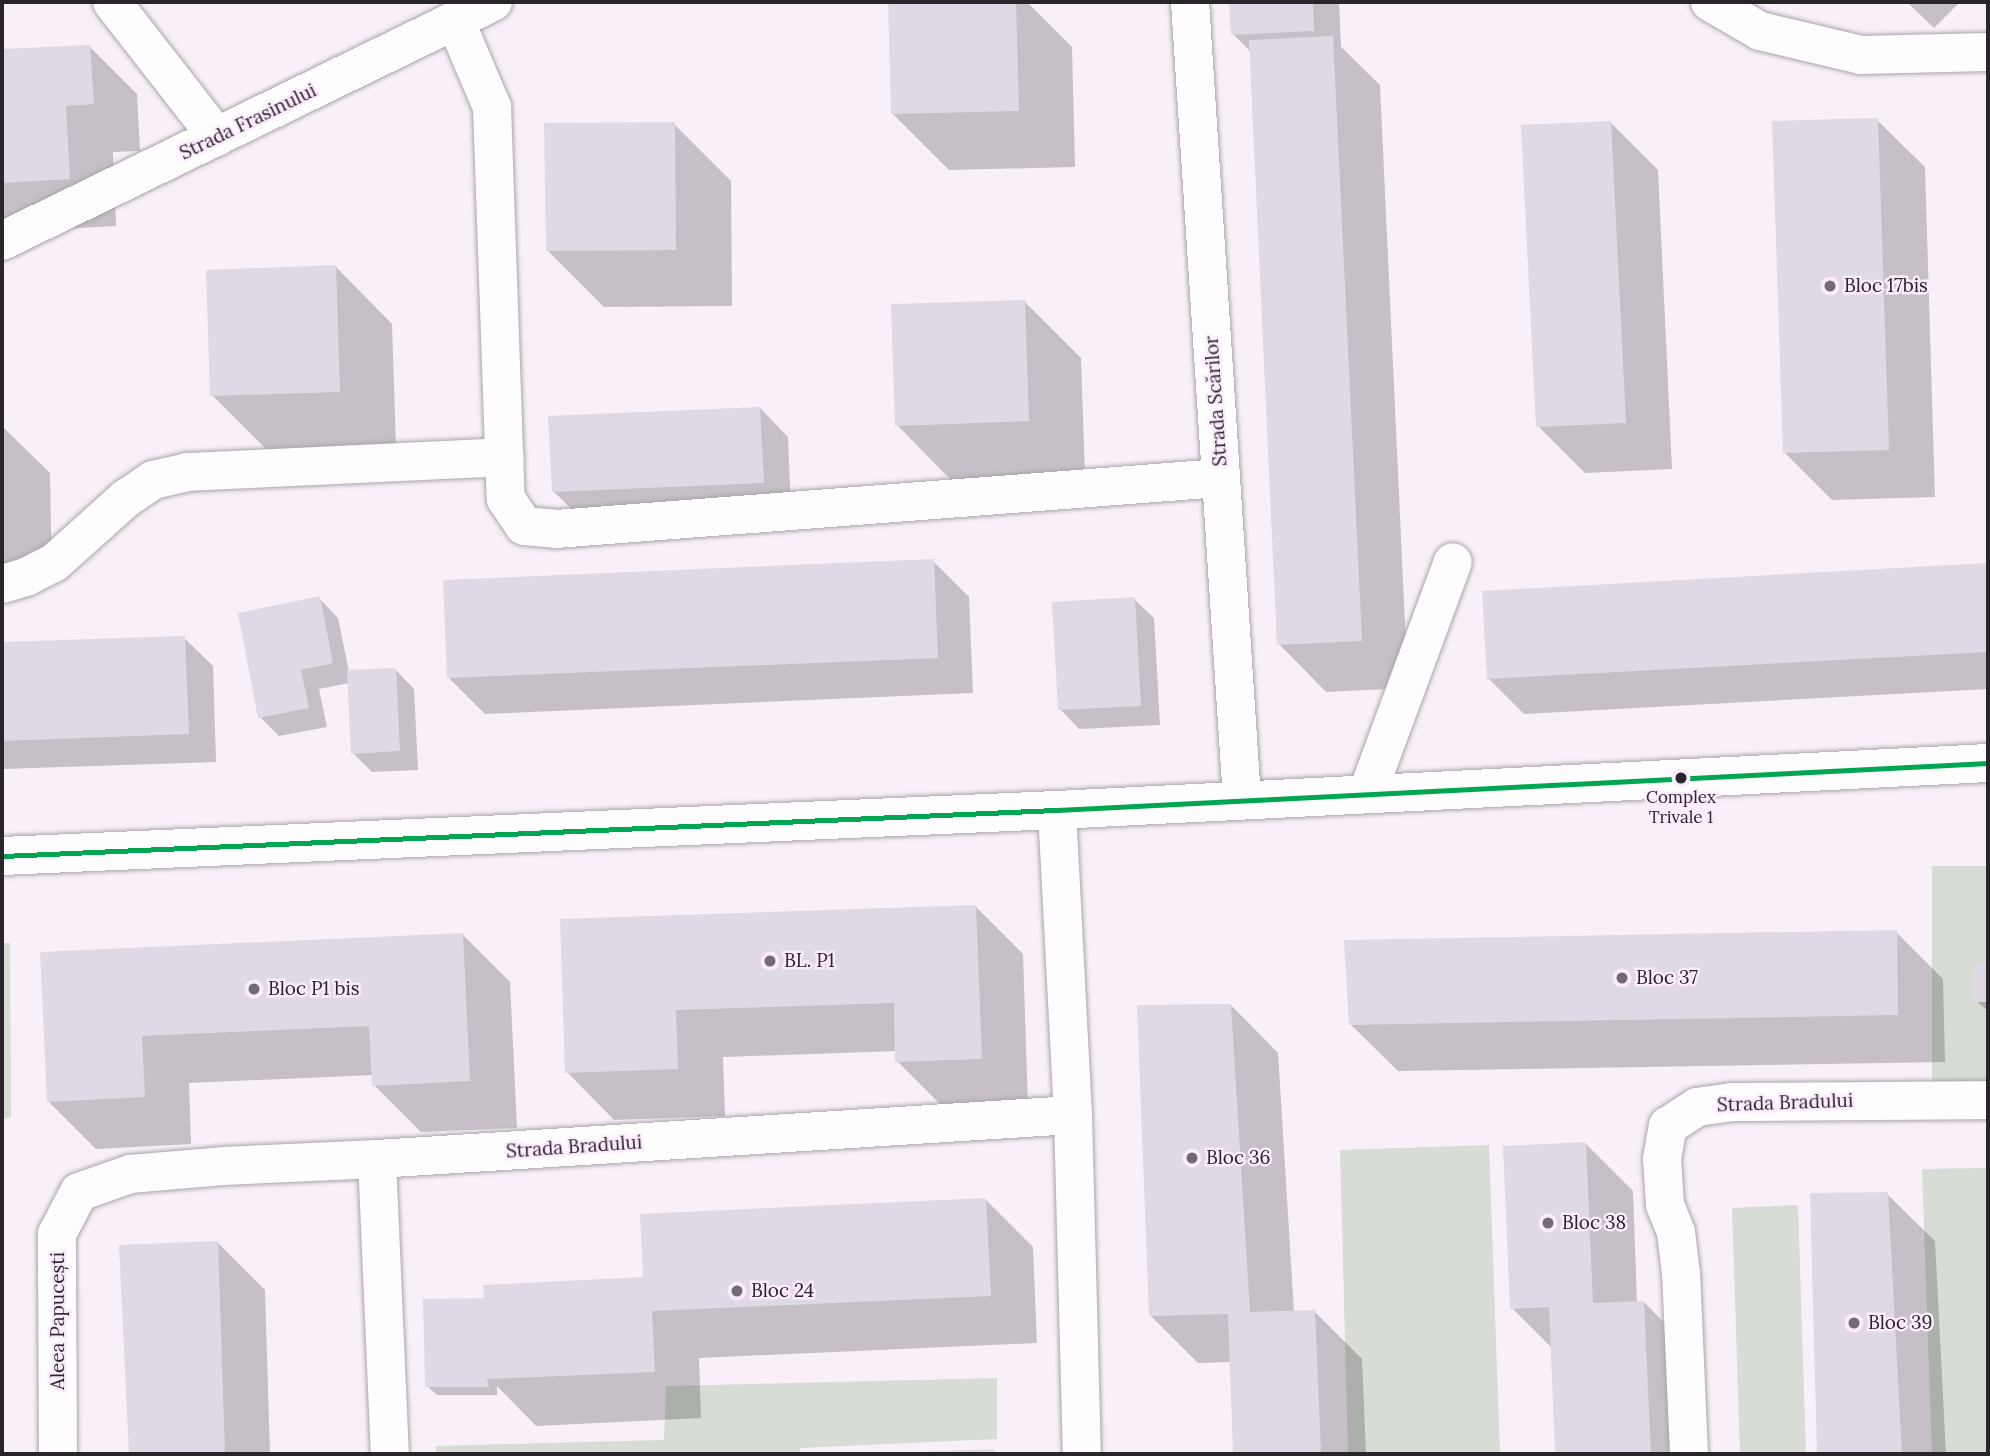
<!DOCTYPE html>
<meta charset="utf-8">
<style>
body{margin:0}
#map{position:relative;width:1990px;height:1456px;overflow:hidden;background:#f8eff9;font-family:Lora,serif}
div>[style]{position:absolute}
.green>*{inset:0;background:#d7dcd5}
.shadow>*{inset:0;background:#0003}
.building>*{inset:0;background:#ded9e4}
.roads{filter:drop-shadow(0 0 2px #aaa4ab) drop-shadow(0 0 2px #aaa4ab)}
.minor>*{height:38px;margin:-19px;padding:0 19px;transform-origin:19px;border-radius:19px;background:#fefdfe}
.major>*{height:38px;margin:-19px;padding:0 19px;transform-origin:19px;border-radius:19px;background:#fefdfe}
.bus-1>*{height:5px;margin:-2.5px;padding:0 2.5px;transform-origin:2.5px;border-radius:2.5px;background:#00a651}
.dots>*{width:19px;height:19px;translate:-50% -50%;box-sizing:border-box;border:4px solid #fbebfd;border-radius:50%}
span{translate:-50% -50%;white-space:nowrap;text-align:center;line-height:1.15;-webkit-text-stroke:5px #fbebfd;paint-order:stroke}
.bus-label{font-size:17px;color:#2a242b}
.street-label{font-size:19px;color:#2a242b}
.poi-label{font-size:19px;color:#2a242b}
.left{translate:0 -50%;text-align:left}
.frame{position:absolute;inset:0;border:4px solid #2a242b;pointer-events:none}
</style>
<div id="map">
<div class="green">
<i style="clip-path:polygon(1932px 866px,1988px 866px,1988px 963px,1973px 963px,1974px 1002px,1988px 1002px,1988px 1094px,1932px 1095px)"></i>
<i style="clip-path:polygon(2px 943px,10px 943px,11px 1118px,2px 1119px)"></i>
<i style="clip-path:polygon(1489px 1145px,1500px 1454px,1348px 1454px,1340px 1150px)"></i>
<i style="clip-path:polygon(1988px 1168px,1988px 1454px,1932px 1454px,1922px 1169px)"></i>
<i style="clip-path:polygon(1798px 1205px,1806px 1454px,1740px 1454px,1732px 1208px)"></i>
<i style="clip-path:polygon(997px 1378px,997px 1439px,800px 1448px,801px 1454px,436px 1454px,436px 1446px,664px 1440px,666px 1386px)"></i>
</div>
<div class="shadow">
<i style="clip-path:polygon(223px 2px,328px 2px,226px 4px)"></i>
<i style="clip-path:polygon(890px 2px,1027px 2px,1072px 47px,1075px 167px,949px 170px,892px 113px)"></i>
<i style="clip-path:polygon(1231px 2px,1339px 2px,1341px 47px,1380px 85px,1408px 688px,1326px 692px,1279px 644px,1251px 52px,1233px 34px)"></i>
<i style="clip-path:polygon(1907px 2px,1960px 2px,1934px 28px)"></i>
<i style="clip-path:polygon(89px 46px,137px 94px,140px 151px,113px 152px,116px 226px,2px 232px,2px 51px)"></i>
<i style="clip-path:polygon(1877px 120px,1925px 167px,1935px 497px,1832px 500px,1785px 453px)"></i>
<i style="clip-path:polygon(1610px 122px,1658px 170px,1672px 469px,1585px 473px,1538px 426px)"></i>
<i style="clip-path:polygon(674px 124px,731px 181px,732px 306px,604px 307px,547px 250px)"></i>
<i style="clip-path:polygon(336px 267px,392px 324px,396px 448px,269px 452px,212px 395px)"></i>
<i style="clip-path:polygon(1024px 301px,1081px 358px,1085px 477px,953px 482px,897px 425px)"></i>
<i style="clip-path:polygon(760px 408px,788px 437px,791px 510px,582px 519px,553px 491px)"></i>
<i style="clip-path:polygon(2px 426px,50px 473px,52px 582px,2px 583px)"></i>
<i style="clip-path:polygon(933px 561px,969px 597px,973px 693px,485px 714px,449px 678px)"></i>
<i style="clip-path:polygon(1988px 565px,1988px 689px,1524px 714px,1488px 678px,1484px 592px)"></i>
<i style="clip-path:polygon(319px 598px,338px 618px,349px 672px,395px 669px,414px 689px,418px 770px,372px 772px,353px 753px,349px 683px,319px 689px,327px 727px,279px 736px,260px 717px)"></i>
<i style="clip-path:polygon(1134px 599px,1154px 618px,1160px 725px,1079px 729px,1060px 709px)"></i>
<i style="clip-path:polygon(184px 638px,213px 666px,216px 762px,2px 769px,2px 644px)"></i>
<i style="clip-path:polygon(976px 907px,1023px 954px,1028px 1106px,945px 1109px,897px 1061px,897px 1051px,723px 1057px,725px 1116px,614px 1120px,567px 1072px,562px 921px)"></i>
<i style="clip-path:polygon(1896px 932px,1943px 979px,1945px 1062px,1398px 1071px,1350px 1024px)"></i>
<i style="clip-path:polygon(462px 934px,510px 982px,517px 1128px,421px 1132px,374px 1085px,373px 1075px,189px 1083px,191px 1144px,96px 1149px,49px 1102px,42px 954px)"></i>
<i style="clip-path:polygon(1974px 964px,1988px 964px,1988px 1011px,1976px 1001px)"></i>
<i style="clip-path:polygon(1231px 1005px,1278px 1053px,1294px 1312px,1315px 1312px,1362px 1359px,1366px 1454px,1235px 1454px,1231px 1362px,1198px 1363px,1151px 1316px)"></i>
<i style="clip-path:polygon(1585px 1143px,1633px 1191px,1637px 1303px,1644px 1302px,1691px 1350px,1696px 1454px,1557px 1454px,1553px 1349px,1512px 1308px)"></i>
<i style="clip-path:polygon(1811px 1194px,1887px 1194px,1935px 1241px,1946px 1454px,1819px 1454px)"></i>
<i style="clip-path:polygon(985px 1199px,1033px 1247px,1037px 1343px,699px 1358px,701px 1418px,536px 1426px,497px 1386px,497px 1395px,437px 1395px,427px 1386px,486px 1300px,645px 1279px)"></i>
<i style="clip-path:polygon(218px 1243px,265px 1290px,270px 1454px,130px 1454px,120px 1246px)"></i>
<i style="clip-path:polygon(2px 1406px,4px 1454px,2px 1454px)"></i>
<i style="clip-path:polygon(993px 1450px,997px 1454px,906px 1454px)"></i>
</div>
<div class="building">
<i style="clip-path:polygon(888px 2px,1016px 2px,1019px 111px,891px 114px)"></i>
<i style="clip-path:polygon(1229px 2px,1313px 2px,1314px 31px,1231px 35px)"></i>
<i style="clip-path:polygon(1333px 36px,1362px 641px,1277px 645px,1249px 40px)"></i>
<i style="clip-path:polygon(90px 45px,94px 104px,66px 106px,70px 179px,2px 183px,2px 49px)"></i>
<i style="clip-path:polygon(1878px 118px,1889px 450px,1783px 453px,1772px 121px)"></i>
<i style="clip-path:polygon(1611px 121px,1626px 423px,1536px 427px,1521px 125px)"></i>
<i style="clip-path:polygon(675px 122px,676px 250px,546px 251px,544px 123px)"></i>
<i style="clip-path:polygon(336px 265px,340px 392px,210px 396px,206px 270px)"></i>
<i style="clip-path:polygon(1025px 300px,1029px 421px,895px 426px,891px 304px)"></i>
<i style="clip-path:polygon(760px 407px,764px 483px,552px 492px,548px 416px)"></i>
<i style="clip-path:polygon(934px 559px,938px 658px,447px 678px,443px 580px)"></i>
<i style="clip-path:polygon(1988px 563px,1988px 652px,1487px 679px,1482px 591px)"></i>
<i style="clip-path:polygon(320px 596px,333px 663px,301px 670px,309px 708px,258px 718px,238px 613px)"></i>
<i style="clip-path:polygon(1135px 597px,1141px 706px,1058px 710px,1052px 602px)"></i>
<i style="clip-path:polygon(185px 636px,189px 734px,2px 741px,2px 642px)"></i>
<i style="clip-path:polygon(396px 668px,400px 751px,351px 754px,347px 670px)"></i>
<i style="clip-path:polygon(976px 905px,982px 1059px,895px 1062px,894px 1003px,676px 1010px,678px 1069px,565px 1073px,560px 919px)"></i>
<i style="clip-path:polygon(1897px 930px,1898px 1015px,1349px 1025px,1344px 940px)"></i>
<i style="clip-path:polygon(463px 933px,470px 1081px,372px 1086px,369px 1026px,142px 1036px,145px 1097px,47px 1102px,40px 952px)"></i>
<i style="clip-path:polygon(1973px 963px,1988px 963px,1988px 1002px,1974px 1002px)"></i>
<i style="clip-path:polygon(1231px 1004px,1250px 1312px,1315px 1310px,1321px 1454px,1233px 1454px,1228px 1314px,1149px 1316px,1137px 1005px)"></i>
<i style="clip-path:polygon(1586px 1142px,1593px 1303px,1644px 1301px,1651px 1454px,1555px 1454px,1549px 1307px,1510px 1309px,1503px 1146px)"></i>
<i style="clip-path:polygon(1888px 1192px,1902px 1454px,1817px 1454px,1810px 1193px)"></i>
<i style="clip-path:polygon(986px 1198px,991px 1296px,652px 1311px,655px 1372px,487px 1379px,489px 1387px,425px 1387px,423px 1299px,484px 1298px,483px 1285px,643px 1277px,640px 1214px)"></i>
<i style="clip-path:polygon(218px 1241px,225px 1454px,129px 1454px,119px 1245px)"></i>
<i style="clip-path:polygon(994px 1449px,994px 1454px,916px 1454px,916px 1452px)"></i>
</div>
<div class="roads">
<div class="minor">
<i style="left:112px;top:2px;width:171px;rotate:52.1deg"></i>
<i style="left:1190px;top:2px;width:800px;rotate:86.27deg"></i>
<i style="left:1710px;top:2px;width:58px;rotate:30.1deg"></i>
<i style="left:1760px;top:31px;width:104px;rotate:13.4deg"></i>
<i style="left:1861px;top:55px;width:127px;rotate:-1.4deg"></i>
<i style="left:455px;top:20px;width:95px;rotate:67deg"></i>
<i style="left:492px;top:107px;width:392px;rotate:88deg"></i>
<i style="left:506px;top:499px;width:32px;rotate:56deg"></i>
<i style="left:524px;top:526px;width:32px;rotate:5deg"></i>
<i style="left:556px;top:529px;width:667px;rotate:-4.39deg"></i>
<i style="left:2px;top:241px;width:546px;rotate:-25.96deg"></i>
<i style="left:2px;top:584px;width:25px;rotate:-16deg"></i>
<i style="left:26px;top:577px;width:31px;rotate:-27deg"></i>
<i style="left:54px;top:563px;width:96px;rotate:-42deg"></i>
<i style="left:125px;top:499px;width:34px;rotate:-34deg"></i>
<i style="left:153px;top:480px;width:36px;rotate:-13deg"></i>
<i style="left:188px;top:472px;width:317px;rotate:-2.7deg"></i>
<i style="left:1367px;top:794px;width:247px;rotate:-69.7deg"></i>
<i style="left:1057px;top:810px;width:305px;rotate:87deg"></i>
<i style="left:1073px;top:1115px;width:339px;rotate:88.5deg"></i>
<i style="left:377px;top:1159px;width:295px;rotate:87.5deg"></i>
<i style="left:58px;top:1454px;width:220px;rotate:-90.3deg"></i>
<i style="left:57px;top:1234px;width:47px;rotate:-62.4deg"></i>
<i style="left:79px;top:1192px;width:54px;rotate:-19.4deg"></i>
<i style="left:130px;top:1174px;width:93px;rotate:-4.9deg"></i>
<i style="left:223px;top:1166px;width:154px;rotate:-2.6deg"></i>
<i style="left:377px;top:1159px;width:697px;rotate:-3.62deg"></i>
<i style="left:1689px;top:1454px;width:180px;rotate:-92.5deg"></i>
<i style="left:1681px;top:1274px;width:42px;rotate:-96.8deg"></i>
<i style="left:1676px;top:1232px;width:29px;rotate:-112deg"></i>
<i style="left:1665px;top:1205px;width:46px;rotate:-93.7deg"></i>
<i style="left:1662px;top:1159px;width:34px;rotate:-80deg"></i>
<i style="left:1668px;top:1126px;width:35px;rotate:-33deg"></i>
<i style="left:1697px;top:1107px;width:35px;rotate:-8deg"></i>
<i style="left:1732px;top:1102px;width:256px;rotate:-0.4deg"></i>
</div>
<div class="major">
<i style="left:2px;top:856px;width:1056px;rotate:-2.5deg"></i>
<i style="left:1057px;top:810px;width:932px;rotate:-2.89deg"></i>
</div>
</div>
<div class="bus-1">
<i style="left:2px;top:856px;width:1056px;rotate:-2.5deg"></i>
<i style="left:1057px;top:810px;width:932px;rotate:-2.89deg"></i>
</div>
<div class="dots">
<i style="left:1830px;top:286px;background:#726b73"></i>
<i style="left:1681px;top:778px;background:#2a242b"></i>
<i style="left:770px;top:961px;background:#726b73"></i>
<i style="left:1622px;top:978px;background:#726b73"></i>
<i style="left:254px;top:989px;background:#726b73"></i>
<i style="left:1192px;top:1158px;background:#726b73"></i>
<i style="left:1548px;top:1223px;background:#726b73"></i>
<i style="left:737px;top:1291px;background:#726b73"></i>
<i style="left:1854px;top:1323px;background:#726b73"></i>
</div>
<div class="bus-label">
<span style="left:1681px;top:808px">Complex<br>Trivale 1</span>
</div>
<div class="street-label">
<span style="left:248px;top:122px;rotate:-26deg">Strada Frasinului</span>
<span style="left:1216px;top:401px;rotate:-94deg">Strada Scărilor</span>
<span style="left:1785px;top:1103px;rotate:-2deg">Strada Bradului</span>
<span style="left:574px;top:1147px;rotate:-4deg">Strada Bradului</span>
<span style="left:58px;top:1321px;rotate:-90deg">Aleea Papucești</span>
</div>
<div class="poi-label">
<span class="left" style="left:1844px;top:286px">Bloc 17bis</span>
<span class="left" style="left:784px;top:961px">BL. P1</span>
<span class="left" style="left:1636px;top:978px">Bloc 37</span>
<span class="left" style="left:268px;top:989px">Bloc P1 bis</span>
<span class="left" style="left:1206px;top:1158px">Bloc 36</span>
<span class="left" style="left:1562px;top:1223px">Bloc 38</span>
<span class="left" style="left:751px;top:1291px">Bloc 24</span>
<span class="left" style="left:1868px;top:1323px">Bloc 39</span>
</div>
<div class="frame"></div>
</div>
